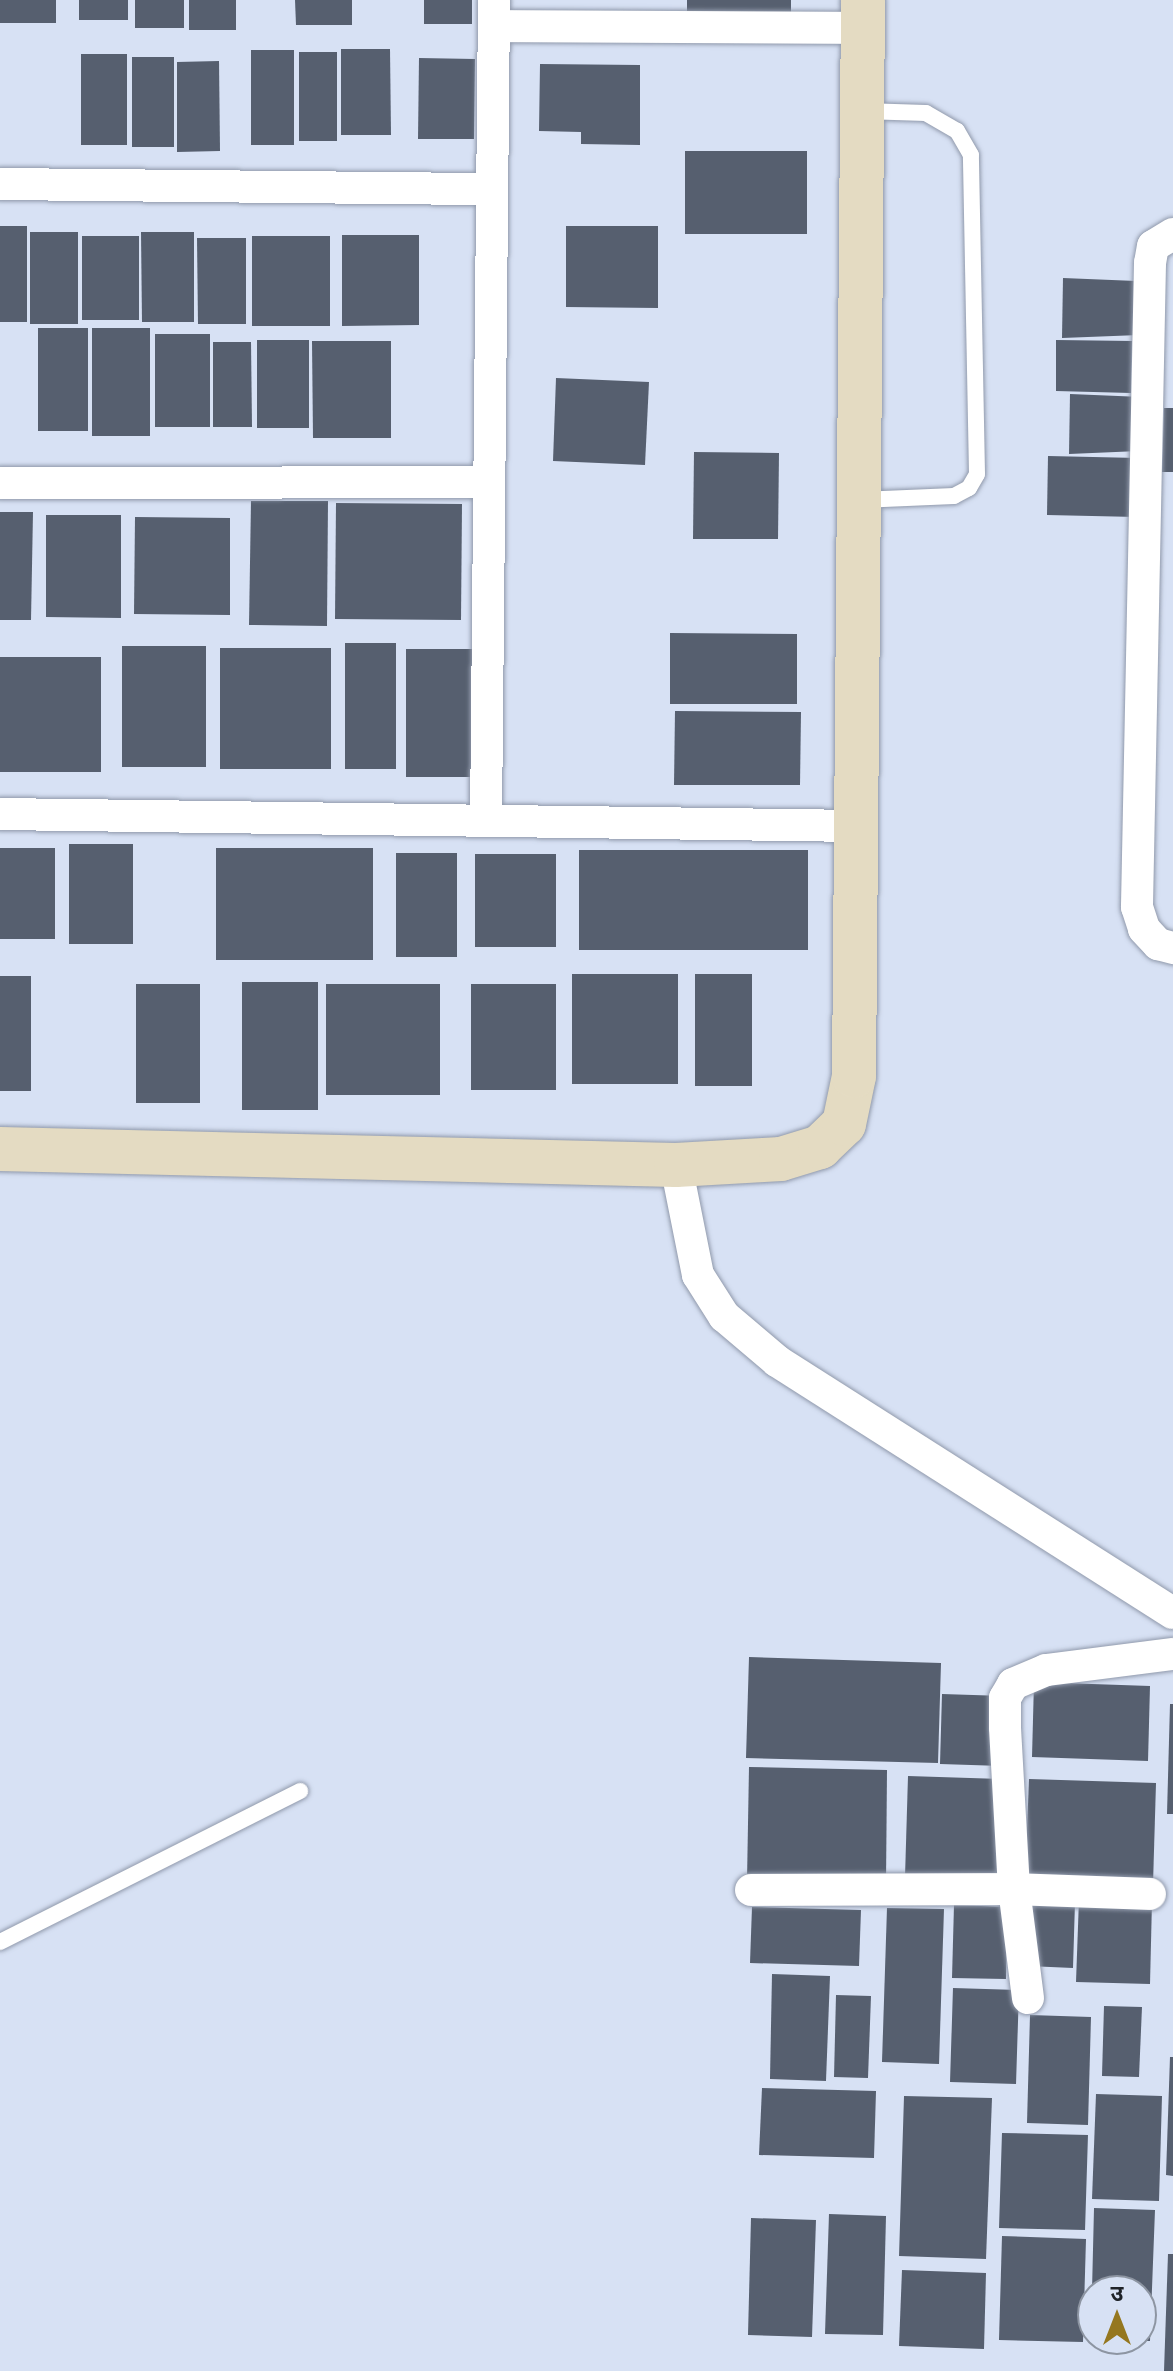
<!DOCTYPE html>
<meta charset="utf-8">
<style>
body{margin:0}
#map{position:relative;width:1173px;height:2371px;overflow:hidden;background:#d7e1f4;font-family:Jost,"Noto Sans Devanagari",sans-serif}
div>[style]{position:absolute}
.building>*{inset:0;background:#565f6f}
.roads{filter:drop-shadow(0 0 2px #9099ab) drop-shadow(0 0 2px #9099ab)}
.lane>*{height:16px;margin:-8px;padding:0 8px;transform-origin:8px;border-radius:8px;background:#fff}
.street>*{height:32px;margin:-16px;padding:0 16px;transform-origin:16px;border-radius:16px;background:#fff}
.secondary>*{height:44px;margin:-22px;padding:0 22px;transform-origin:22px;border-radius:22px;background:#e4dbc2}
span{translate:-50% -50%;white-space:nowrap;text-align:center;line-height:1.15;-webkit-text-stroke:8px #d7e1f4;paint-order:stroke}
.north{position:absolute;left:1077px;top:2275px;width:80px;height:80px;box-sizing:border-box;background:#d7e1f4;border:2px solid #8d95a2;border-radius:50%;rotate:0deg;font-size:22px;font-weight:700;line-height:32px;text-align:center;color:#1e2228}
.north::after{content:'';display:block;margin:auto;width:28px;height:36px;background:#95771f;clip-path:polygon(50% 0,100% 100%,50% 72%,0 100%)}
</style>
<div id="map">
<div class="building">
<i style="clip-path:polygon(0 0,56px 0,56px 23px,0 23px)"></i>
<i style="clip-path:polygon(79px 0,128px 0,128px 20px,79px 20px)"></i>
<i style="clip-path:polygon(135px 0,184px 0,184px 28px,135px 28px)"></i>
<i style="clip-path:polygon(189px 0,236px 0,236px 30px,189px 30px)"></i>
<i style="clip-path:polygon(295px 0,352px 0,352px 25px,296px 25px)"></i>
<i style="clip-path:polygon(424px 0,472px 0,472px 24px,424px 24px)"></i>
<i style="clip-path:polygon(687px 0,791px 0,791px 13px,687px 11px)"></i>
<i style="clip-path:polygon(341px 49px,390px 49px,391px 135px,341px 135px)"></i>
<i style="clip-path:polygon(251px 50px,294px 50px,294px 145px,251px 145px)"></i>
<i style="clip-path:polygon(299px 52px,337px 52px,337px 141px,299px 141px)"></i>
<i style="clip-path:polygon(81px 54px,127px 54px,127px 145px,81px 145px)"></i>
<i style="clip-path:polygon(132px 57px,174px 57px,174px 147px,132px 147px)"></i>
<i style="clip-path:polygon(419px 58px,475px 59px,474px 139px,418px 139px)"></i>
<i style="clip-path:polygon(219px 61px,220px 151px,177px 152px,177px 62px)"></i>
<i style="clip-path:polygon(540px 64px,640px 65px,640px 145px,581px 144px,581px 132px,539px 131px)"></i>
<i style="clip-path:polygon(685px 151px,807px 151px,807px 234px,685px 234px)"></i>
<i style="clip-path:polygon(0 226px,27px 226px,27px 322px,0 322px)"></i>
<i style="clip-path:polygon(566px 226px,658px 226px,658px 308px,566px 307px)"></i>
<i style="clip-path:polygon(30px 232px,78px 232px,78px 324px,30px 324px)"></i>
<i style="clip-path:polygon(141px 232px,194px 232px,194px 322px,142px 322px)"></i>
<i style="clip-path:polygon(342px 235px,419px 235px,419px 325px,342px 326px)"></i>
<i style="clip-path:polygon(82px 236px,139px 236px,139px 320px,82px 320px)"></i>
<i style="clip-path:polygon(252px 236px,330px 236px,330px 326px,252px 326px)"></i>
<i style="clip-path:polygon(197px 238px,246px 238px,246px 324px,198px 324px)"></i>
<i style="clip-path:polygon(1063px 278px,1136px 281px,1139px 335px,1062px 338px)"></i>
<i style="clip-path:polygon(38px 328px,88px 328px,88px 431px,38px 431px)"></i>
<i style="clip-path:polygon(92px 328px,150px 328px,150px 436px,92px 436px)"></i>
<i style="clip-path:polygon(155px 334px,210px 334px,210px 427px,155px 427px)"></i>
<i style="clip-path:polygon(257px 340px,309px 340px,309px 428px,257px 428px)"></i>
<i style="clip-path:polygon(1056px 340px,1132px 341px,1131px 393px,1056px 391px)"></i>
<i style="clip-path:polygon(312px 341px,391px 341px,391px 438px,313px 438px)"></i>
<i style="clip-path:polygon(213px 342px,251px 342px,252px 427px,213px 427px)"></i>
<i style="clip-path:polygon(556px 378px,649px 382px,645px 465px,553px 461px)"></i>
<i style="clip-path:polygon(1070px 394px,1142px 397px,1139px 451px,1069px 454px)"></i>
<i style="clip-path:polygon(1164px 408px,1173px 408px,1173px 472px,1162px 472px)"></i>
<i style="clip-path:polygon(694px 452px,779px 453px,778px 539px,693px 539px)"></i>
<i style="clip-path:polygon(1048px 456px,1138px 458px,1137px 517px,1047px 515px)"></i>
<i style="clip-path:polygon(251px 501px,328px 501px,327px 626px,249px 625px)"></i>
<i style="clip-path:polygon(336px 503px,462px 504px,461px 620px,335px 619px)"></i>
<i style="clip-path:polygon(0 512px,33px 512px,31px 620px,0 620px)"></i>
<i style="clip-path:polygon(46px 515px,121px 515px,121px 618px,46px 617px)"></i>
<i style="clip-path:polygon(135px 517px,230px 518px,230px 615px,134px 614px)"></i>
<i style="clip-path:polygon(670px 633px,797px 634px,797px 704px,670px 704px)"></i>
<i style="clip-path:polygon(345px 643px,396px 643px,396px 769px,345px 769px)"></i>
<i style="clip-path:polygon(122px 646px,206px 646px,206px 767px,122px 767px)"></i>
<i style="clip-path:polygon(220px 648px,331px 648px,331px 769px,220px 769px)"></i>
<i style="clip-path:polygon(406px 649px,480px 649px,480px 777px,406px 777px)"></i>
<i style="clip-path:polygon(0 657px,101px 657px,101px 772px,0 772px)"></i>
<i style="clip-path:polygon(675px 711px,801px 712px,800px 785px,674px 785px)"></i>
<i style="clip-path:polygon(69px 844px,133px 844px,133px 944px,69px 944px)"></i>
<i style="clip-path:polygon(0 848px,55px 848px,55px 939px,0 939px)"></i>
<i style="clip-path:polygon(216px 848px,373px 848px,373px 960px,216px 960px)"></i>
<i style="clip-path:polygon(579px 850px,808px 850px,808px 950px,579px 950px)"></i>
<i style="clip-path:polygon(396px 853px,457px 853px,457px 957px,396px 957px)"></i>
<i style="clip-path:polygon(475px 854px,556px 854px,556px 947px,475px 947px)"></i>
<i style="clip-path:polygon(572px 974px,678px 974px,678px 1084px,572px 1084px)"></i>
<i style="clip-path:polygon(695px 974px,752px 974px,752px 1086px,695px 1086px)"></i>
<i style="clip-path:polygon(0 976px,31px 976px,31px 1091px,0 1091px)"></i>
<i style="clip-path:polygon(242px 982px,318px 982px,318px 1110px,242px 1110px)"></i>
<i style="clip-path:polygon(136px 984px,200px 984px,200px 1103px,136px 1103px)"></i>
<i style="clip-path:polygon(326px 984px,440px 984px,440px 1095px,326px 1095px)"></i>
<i style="clip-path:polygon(471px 984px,556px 984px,556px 1090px,471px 1090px)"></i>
<i style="clip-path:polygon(749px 1657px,941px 1663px,938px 1763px,746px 1758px)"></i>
<i style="clip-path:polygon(1034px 1682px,1150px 1686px,1148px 1761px,1032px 1757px)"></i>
<i style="clip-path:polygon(942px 1694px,1004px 1696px,1002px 1766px,940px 1764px)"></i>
<i style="clip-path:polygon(1170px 1704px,1173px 1704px,1173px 1814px,1167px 1814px)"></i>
<i style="clip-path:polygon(749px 1767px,887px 1770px,886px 1884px,747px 1881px)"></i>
<i style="clip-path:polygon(908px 1776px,1001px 1779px,998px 1880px,905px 1877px)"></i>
<i style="clip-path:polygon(1029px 1779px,1156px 1783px,1153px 1884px,1025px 1881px)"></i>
<i style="clip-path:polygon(1079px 1899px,1152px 1901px,1150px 1984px,1076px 1982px)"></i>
<i style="clip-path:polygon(1031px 1901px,1075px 1902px,1073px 1968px,1028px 1966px)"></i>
<i style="clip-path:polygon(954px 1905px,1007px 1907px,1006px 1979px,952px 1978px)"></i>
<i style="clip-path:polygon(752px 1907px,861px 1910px,859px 1966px,750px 1963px)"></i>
<i style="clip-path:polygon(887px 1908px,944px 1909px,939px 2064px,882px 2062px)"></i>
<i style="clip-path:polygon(772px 1974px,830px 1976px,826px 2081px,770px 2079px)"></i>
<i style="clip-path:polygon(953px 1988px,1019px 1990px,1016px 2084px,950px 2082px)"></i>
<i style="clip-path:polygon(836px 1995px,871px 1996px,868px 2078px,834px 2077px)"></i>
<i style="clip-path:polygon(1104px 2006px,1142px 2007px,1139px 2077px,1102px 2076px)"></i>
<i style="clip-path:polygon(1030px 2015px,1091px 2017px,1088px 2125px,1027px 2123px)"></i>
<i style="clip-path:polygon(1170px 2057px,1173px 2057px,1173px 2176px,1166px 2175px)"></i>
<i style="clip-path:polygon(762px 2088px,876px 2091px,874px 2158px,759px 2155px)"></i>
<i style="clip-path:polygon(1096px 2094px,1162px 2096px,1159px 2201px,1092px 2199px)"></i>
<i style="clip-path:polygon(904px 2096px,992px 2098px,986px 2259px,899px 2256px)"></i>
<i style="clip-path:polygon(1002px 2133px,1088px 2135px,1085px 2230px,999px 2228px)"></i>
<i style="clip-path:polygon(1094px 2208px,1155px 2210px,1150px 2341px,1141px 2341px,1141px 2291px,1092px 2291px)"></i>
<i style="clip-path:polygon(829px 2214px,886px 2216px,883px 2335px,825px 2334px)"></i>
<i style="clip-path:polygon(751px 2218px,816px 2220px,812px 2337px,748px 2335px)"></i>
<i style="clip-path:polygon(1002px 2236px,1086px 2239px,1083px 2342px,999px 2340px)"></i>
<i style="clip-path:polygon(1168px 2254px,1173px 2254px,1173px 2371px,1164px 2371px)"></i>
<i style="clip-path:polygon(902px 2270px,986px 2273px,984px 2349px,899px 2346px)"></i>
</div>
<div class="roads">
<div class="lane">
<i style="left:860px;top:500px;width:94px;rotate:-2.4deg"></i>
<i style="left:954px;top:496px;width:17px;rotate:-28deg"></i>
<i style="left:969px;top:488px;width:16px;rotate:-60deg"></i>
<i style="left:977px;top:474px;width:319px;rotate:-91.1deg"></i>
<i style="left:971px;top:155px;width:28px;rotate:-120deg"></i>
<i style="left:957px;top:131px;width:36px;rotate:-150deg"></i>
<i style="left:926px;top:113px;width:63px;rotate:-178.2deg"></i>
<i style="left:0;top:1942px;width:336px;rotate:-26.7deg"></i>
</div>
<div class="street">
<i style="left:494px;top:26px;width:369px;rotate:0.3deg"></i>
<i style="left:0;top:184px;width:492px;rotate:0.6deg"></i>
<i style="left:1173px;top:234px;width:23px;rotate:149deg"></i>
<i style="left:1153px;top:246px;width:17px;rotate:100deg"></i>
<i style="left:1150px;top:263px;width:644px;rotate:91.16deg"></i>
<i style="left:1137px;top:907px;width:23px;rotate:72deg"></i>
<i style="left:1144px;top:929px;width:21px;rotate:47deg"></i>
<i style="left:1158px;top:944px;width:16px;rotate:15deg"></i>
<i style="left:0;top:483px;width:489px;rotate:-0.1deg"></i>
<i style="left:0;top:814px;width:855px;rotate:0.8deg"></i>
<i style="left:486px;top:821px;width:821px;rotate:-89.44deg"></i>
<i style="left:676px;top:1165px;width:112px;rotate:78.7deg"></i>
<i style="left:698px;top:1275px;width:49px;rotate:57.6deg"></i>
<i style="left:724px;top:1316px;width:70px;rotate:40.3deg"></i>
<i style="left:777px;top:1361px;width:469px;rotate:32.5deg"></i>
<i style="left:751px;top:1890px;width:263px;rotate:-0.2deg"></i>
<i style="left:1014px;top:1889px;width:162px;rotate:-93.2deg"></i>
<i style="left:1005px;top:1727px;width:29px;rotate:-90deg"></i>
<i style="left:1005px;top:1698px;width:16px;rotate:-60deg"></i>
<i style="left:1013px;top:1684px;width:36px;rotate:-23deg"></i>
<i style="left:1046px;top:1670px;width:128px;rotate:-7.2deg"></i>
<i style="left:1028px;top:1998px;width:110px;rotate:-97.3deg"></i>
<i style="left:1014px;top:1889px;width:136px;rotate:2.1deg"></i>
</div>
<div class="secondary">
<i style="left:0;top:1149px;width:676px;rotate:1.36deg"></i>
<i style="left:676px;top:1165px;width:105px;rotate:-3.3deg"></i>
<i style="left:781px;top:1159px;width:41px;rotate:-17.1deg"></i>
<i style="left:820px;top:1147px;width:33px;rotate:-44deg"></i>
<i style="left:844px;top:1124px;width:49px;rotate:-78.2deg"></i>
<i style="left:854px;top:1076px;width:1076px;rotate:-89.52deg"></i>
</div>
</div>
<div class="north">उ</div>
</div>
